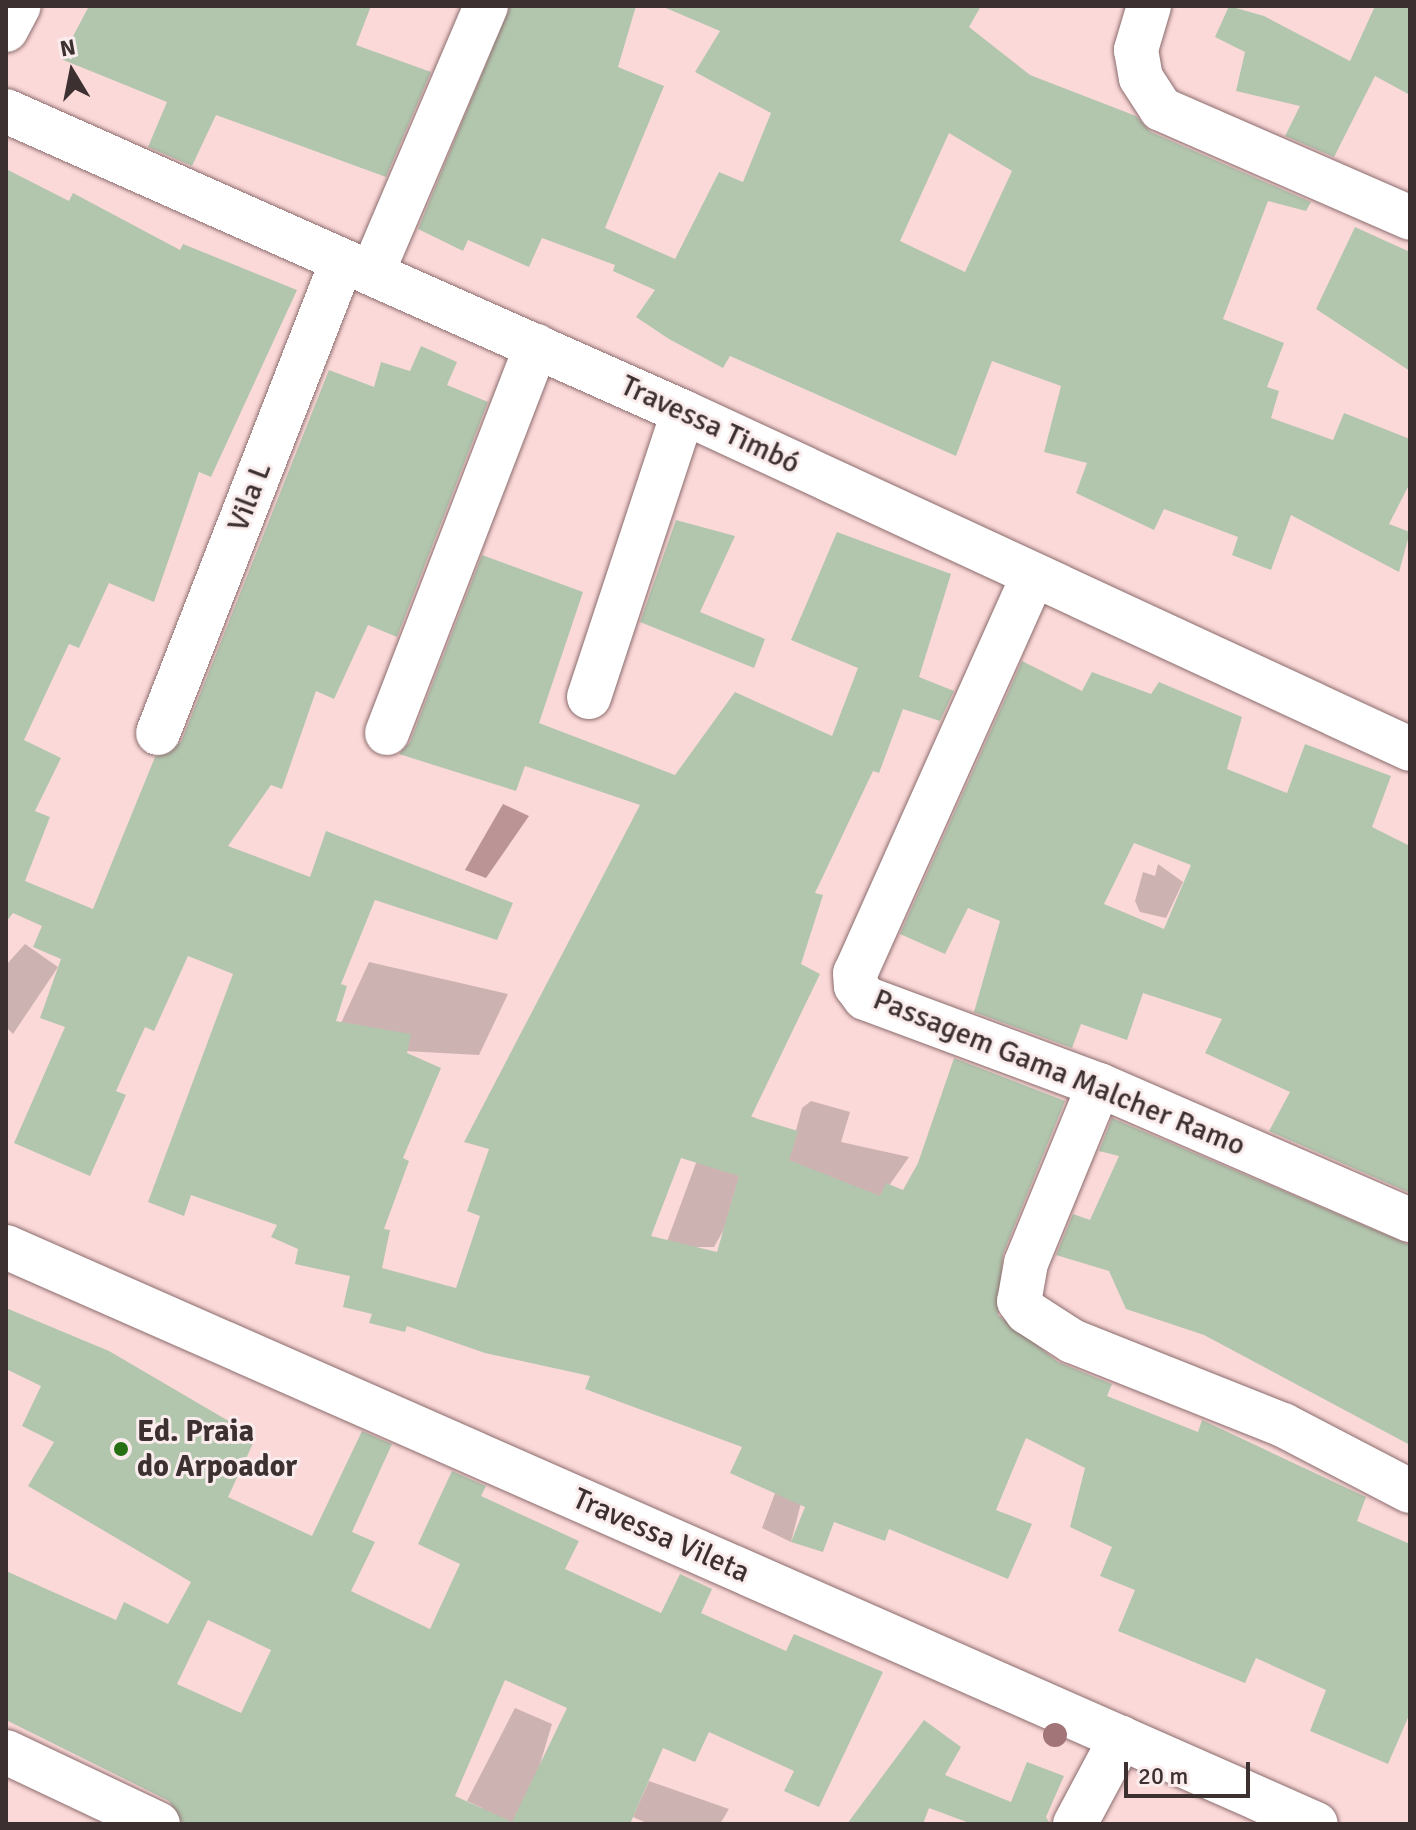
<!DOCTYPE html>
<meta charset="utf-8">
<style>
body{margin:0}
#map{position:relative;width:1416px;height:1830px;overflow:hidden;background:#fcd9d9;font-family:Signika,sans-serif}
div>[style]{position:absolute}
.green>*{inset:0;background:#cdb2b2}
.water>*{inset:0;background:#bb9495}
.building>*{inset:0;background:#b2c6ae}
.roads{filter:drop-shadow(0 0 2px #8b6c6d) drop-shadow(0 0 2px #8b6c6d)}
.minor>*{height:44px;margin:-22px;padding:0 22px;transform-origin:22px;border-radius:22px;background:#fff}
.trees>*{width:24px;height:24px;margin:-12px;border-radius:50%;background:#a27578}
.dots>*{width:22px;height:22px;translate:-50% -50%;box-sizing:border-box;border:4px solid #faecec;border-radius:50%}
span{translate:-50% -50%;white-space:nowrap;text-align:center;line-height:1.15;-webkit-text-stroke:6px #faecec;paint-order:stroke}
.street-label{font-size:30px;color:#3d3030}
.poi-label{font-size:30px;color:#3d3030;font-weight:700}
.left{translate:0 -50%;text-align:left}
.frame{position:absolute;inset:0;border:8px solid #3d3030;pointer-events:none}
.north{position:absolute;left:32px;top:32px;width:80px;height:80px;-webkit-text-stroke:6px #faecec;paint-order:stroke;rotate:350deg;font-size:22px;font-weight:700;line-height:32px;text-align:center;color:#3d3030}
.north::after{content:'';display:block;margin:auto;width:28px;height:36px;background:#3d3030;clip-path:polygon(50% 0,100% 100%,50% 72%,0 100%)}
.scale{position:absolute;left:1124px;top:1762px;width:126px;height:36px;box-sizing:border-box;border:4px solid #3d3030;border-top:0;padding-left:10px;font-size:24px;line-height:28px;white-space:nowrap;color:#3d3030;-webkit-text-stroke:6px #faecec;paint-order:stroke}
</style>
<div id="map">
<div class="green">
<i style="clip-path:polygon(1158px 864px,1183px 882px,1166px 918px,1140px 912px,1135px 901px,1143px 872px,1155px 876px)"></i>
<i style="clip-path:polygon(25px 944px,58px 967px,13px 1034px,6px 1027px,6px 965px)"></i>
<i style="clip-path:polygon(369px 962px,508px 994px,479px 1055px,330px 1047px)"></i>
<i style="clip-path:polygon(811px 1101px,850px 1112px,841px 1142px,909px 1157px,879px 1200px,791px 1542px,762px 1528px,846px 1303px,783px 1179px,802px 1108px)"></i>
<i style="clip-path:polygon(717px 1106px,756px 1118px,724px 1229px,714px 1247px,665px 1247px)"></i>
<i style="clip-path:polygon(515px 1708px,552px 1724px,522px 1824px,476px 1822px,482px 1808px,467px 1801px)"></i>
<i style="clip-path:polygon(649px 1781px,729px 1809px,720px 1824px,649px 1824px,633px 1817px)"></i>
</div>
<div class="water">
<i style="clip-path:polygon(503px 804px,529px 816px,486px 878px,465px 870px)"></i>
</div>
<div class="building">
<i style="clip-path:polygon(89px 6px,371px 6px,356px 45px,431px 72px,386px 177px,216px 115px,192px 166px,148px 147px,167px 102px,61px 59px)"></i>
<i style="clip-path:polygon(evenodd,510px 6px,636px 6px,618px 67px,664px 86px,605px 228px,675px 259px,719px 172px,743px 182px,771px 113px,695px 72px,720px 31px,661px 6px,981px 6px,969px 27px,1030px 75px,1136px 116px,1151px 132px,1311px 202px,1306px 211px,1268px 201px,1223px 319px,1284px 343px,1267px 387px,1279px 391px,1271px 418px,1333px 440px,1344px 413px,1410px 439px,1410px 483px,1389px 524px,1410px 532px,1399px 572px,1291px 515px,1271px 570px,1232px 555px,1238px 537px,1164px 509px,1154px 530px,1076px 493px,1087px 463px,1044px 452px,1061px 386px,992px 361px,956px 456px,730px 356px,723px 368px,669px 339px,636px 317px,655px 290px,613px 271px,615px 265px,542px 238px,529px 267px,468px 240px,463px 251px,418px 229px,510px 6px,949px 133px,1012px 171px,965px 272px,900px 241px,949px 133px)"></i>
<i style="clip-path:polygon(1229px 6px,1264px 16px,1350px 61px,1375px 6px,1410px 6px,1410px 95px,1375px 76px,1334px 157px,1285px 136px,1300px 106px,1236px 91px,1245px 52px,1215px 37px)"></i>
<i style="clip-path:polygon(evenodd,6px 169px,69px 201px,73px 193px,180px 250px,183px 244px,297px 290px,211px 477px,199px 472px,154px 602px,109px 583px,79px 648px,69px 644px,24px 740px,61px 758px,35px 811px,50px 817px,25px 881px,93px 909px,155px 757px,181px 742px,329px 370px,374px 387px,381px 362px,410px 371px,421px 346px,457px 362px,447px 385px,488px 402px,397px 637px,368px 625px,334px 699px,316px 691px,282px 789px,271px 785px,228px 846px,310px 877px,326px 831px,513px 903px,497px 940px,375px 900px,341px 984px,347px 986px,336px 1021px,411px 1034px,407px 1053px,441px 1068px,403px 1158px,409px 1161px,384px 1229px,390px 1230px,382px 1268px,456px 1288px,480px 1216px,467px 1211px,489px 1149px,464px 1142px,640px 805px,525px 766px,516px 791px,399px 754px,410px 742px,482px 555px,583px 592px,539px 723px,675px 775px,735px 692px,832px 736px,858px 668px,791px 640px,837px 532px,951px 574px,919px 677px,954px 691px,940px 721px,903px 709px,879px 773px,873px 771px,815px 893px,823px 895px,801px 964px,820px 974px,751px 1117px,798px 1131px,789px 1160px,880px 1196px,886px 1183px,903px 1190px,918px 1163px,954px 1058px,1065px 1101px,1003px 1254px,998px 1315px,1058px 1362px,1112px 1384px,1107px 1396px,1198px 1432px,1202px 1420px,1366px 1497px,1357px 1521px,1410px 1544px,1410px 1713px,1388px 1764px,1310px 1731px,1326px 1690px,1256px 1658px,1245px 1683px,1118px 1631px,1135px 1590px,1100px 1576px,1112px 1547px,1070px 1527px,1085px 1468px,1026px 1438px,996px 1510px,1032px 1524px,1008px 1579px,889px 1529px,885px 1541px,834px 1522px,823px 1552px,791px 1542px,805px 1507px,730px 1473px,742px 1447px,585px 1389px,590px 1376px,485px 1353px,407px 1326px,405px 1332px,369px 1323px,372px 1314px,343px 1307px,350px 1276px,295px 1264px,298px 1249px,271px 1237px,277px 1225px,191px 1195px,184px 1216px,148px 1202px,233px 974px,188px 956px,154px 1031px,145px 1027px,116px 1091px,126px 1095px,90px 1176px,14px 1143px,65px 1027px,40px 1018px,61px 959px,33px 947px,42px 926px,13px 913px,6px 922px,6px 169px,681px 1158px,739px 1176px,717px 1252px,651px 1236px,681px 1158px)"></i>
<i style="clip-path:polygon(1355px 227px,1410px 252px,1410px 371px,1316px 309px)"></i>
<i style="clip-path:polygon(676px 520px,735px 536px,700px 612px,765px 639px,754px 668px,640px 622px)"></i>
<i style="clip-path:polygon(evenodd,1022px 661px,1082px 691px,1092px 672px,1151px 694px,1159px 682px,1242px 717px,1227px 769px,1287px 793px,1305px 744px,1391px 776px,1372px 827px,1410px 846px,1410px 1193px,1269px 1131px,1290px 1092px,1205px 1053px,1222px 1019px,1143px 993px,1127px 1040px,1081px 1024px,1072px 1048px,974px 1012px,1000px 921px,968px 908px,945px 954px,900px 934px,1022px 661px,1134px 843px,1191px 865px,1164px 929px,1104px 904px,1134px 843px)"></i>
<i style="clip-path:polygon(1112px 1118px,1410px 1245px,1410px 1445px,1204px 1335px,1126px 1309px,1109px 1271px,1056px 1255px,1073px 1214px,1090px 1220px,1119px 1156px,1099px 1151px)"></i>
<i style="clip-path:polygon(evenodd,6px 1308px,109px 1351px,256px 1437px,228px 1497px,312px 1536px,362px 1431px,392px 1444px,352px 1532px,375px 1542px,351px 1591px,430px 1629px,460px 1564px,418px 1544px,452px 1471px,486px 1486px,481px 1496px,579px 1541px,565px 1569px,661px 1613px,680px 1574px,712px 1589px,701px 1613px,786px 1651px,794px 1634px,883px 1672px,819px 1807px,784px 1791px,794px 1771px,709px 1732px,695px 1762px,663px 1748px,630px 1824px,183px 1824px,169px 1801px,6px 1720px,6px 1571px,116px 1620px,124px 1602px,168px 1624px,191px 1582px,28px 1486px,54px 1442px,22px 1426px,41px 1386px,6px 1369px,6px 1308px,208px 1620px,271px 1650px,241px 1713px,177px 1684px,208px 1620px,6px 1308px,505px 1680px,567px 1708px,512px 1822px,455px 1796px,505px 1680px)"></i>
<i style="clip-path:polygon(924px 1720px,961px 1747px,945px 1775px,1011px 1802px,1027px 1762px,1064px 1776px,1046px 1817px,1050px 1824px,972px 1824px,929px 1808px,923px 1824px,847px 1824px)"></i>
</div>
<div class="roads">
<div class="minor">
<i style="left:1149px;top:6px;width:46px;rotate:106.5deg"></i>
<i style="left:1136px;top:50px;width:28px;rotate:80deg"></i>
<i style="left:1141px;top:78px;width:37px;rotate:57deg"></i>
<i style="left:1161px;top:109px;width:272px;rotate:23.6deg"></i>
<i style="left:6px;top:30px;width:27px;rotate:-62deg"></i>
<i style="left:6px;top:111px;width:741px;rotate:23.97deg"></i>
<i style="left:683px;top:412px;width:801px;rotate:24.87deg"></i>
<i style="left:373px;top:271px;width:288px;rotate:-66.9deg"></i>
<i style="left:1033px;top:576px;width:435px;rotate:114.1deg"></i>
<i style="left:855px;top:973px;width:13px;rotate:86deg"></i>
<i style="left:856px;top:986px;width:15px;rotate:53deg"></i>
<i style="left:865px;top:998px;width:250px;rotate:20.4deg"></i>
<i style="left:1099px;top:1085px;width:339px;rotate:23.5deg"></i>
<i style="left:589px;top:697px;width:300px;rotate:-71.7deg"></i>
<i style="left:158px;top:733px;width:507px;rotate:-68.7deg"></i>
<i style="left:387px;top:733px;width:415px;rotate:-68.9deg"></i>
<i style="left:1099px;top:1085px;width:192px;rotate:112.3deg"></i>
<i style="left:1026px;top:1263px;width:39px;rotate:100deg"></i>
<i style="left:1019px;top:1301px;width:14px;rotate:54deg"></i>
<i style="left:1027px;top:1312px;width:54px;rotate:32.8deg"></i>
<i style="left:1072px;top:1341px;width:227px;rotate:21.7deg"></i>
<i style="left:1283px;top:1425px;width:143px;rotate:27.5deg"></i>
<i style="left:6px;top:1247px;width:1431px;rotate:23.77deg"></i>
<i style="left:6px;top:1752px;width:168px;rotate:25.3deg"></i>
<i style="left:1075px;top:1824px;width:98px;rotate:-61.9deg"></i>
</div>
</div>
<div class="trees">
<i style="left:1055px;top:1735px"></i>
</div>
<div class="dots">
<i style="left:121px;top:1449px;background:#257013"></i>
</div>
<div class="street-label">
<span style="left:710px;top:425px;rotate:25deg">Travessa Timbó</span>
<span style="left:250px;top:497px;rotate:-69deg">Vila L</span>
<span style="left:1059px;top:1073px;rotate:22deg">Passagem Gama Malcher Ramo</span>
<span style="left:661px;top:1536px;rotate:24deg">Travessa Vileta</span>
</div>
<div class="poi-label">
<span class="left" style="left:137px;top:1449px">Ed. Praia<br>do Arpoador</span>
</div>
<div class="frame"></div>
<div class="north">N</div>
<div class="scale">20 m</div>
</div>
